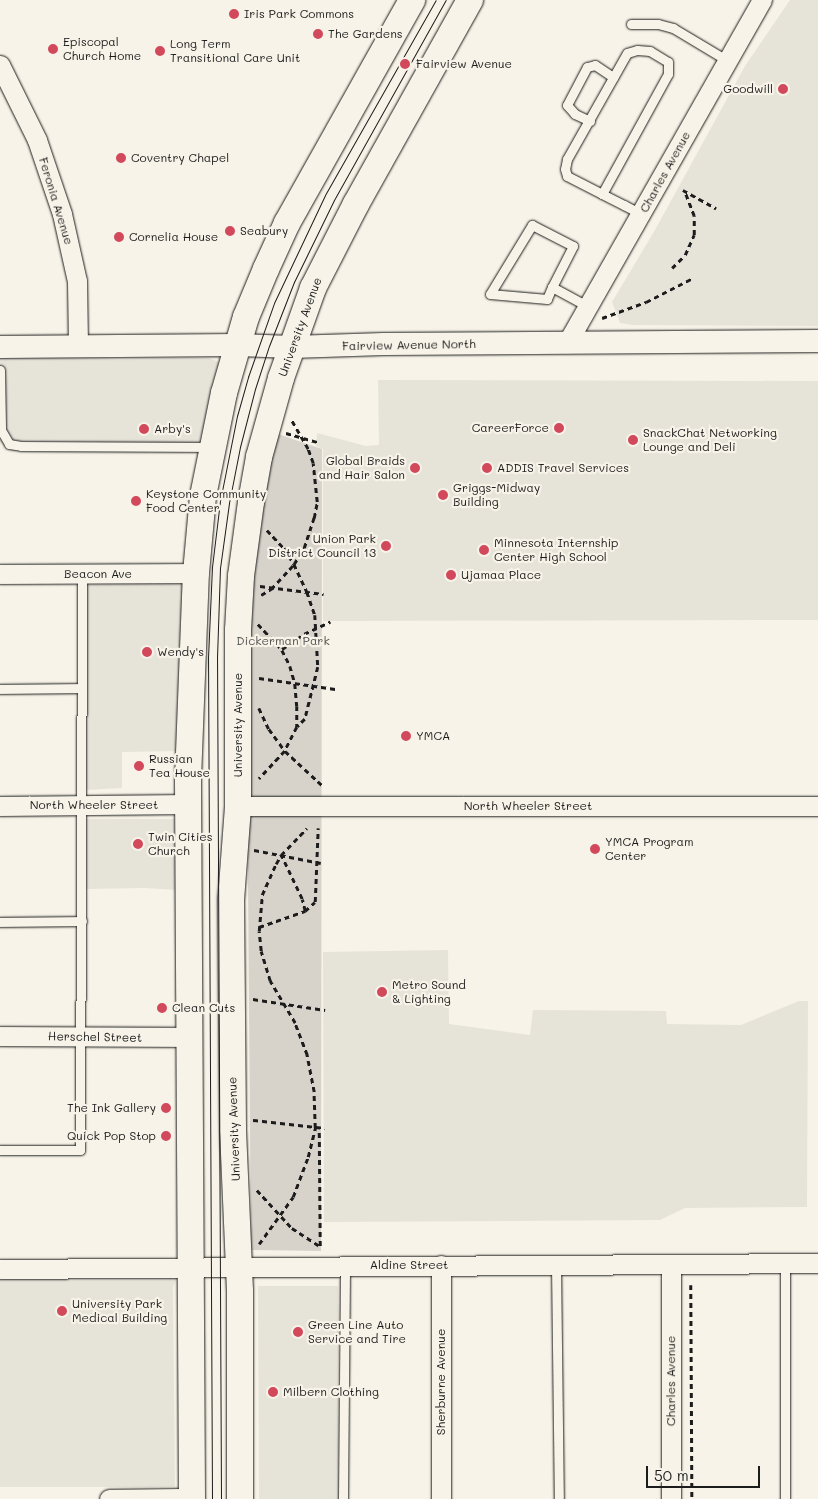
<!DOCTYPE html>
<style>
body{margin:0}
#map{position:relative;width:818px;height:1499px;overflow:hidden;background:#f7f3e8;font-family:Mali,sans-serif}
div>[style]{position:absolute}
.built>*{inset:0;background:#e6e3d9}
.green>*{inset:0;background:#d7d3cb}
.path>*{height:2.5px;margin-top:-1.25px;transform-origin:0;background:repeating-linear-gradient(90deg,#1c1c1c 0 5px,transparent 0 9px)}
.roads{filter:drop-shadow(0 0 1px #1c1c1c) drop-shadow(0 0 1px #1c1c1c)}
.service>*{height:9px;margin:-4.5px;padding:0 4.5px;transform-origin:4.5px;border-radius:4.5px;background:#f7f3e8}
.minor>*{height:19px;margin:-9.5px;padding:0 9.5px;transform-origin:9.5px;border-radius:9.5px;background:#f7f3e8}
.tertiary>*{height:22px;margin:-11px;padding:0 11px;transform-origin:11px;border-radius:11px;background:#f7f3e8}
.secondary>*{height:26px;margin:-13px;padding:0 13px;transform-origin:13px;border-radius:13px;background:#f7f3e8}
.tram>*{height:1px;margin:-0.5px;padding:0 0.5px;transform-origin:0.5px;border-radius:0.5px;background:#1c1c1c}
.dots>*{width:14px;height:14px;translate:-50% -50%;box-sizing:border-box;border:2px solid #f7f3e8;border-radius:50%}
span{translate:-50% -50%;white-space:nowrap;text-align:center;line-height:1.15;-webkit-text-stroke:4.5px #f7f3e8;paint-order:stroke}
.poi-label{font-size:12px;color:#1c1c1c}
.left{translate:0 -50%;text-align:left}
.right{translate:-100% -50%;text-align:right}
.street-label{font-size:12px;color:#1c1c1c}
.park-label{font-size:12px;color:#545351}
.scale{position:absolute;left:646px;top:1466px;width:114px;height:22px;box-sizing:border-box;border:2px solid #1c1c1c;border-top:0;padding-left:6px;font-size:15px;line-height:18px;white-space:nowrap;color:#1c1c1c;-webkit-text-stroke:4px #f7f3e8;paint-order:stroke}
</style>
<div id="map">
<div class="built">
<i style="clip-path:polygon(790px 0,818px 0,818px 326px,633px 325px,620px 323px,612px 302px,655px 230px,745px 66px)"></i>
<i style="clip-path:polygon(0 358px,208px 358px,224px 364px,200px 450px,12px 451px,0 442px)"></i>
<i style="clip-path:polygon(378px 380px,818px 381px,818px 620px,323px 621px,323px 449px,316px 446px,317px 433px,366px 446px,379px 445px)"></i>
<i style="clip-path:polygon(190px 583px,178px 751px,122px 752px,122px 788px,85px 790px,84px 585px)"></i>
<i style="clip-path:polygon(85px 819px,178px 819px,179px 890px,144px 888px,86px 889px)"></i>
<i style="clip-path:polygon(448px 950px,449px 1024px,530px 1035px,533px 1010px,666px 1011px,667px 1024px,741px 1025px,799px 1001px,808px 1001px,807px 1207px,685px 1208px,660px 1220px,324px 1222px,323px 952px)"></i>
<i style="clip-path:polygon(0 1279px,176px 1279px,173px 1287px,175px 1487px,0 1487px)"></i>
<i style="clip-path:polygon(258px 1286px,338px 1286px,339px 1499px,259px 1499px)"></i>
</div>
<div class="green">
<i style="clip-path:polygon(275px 433px,322px 449px,321px 1251px,251px 1250px,246px 639px,250px 575px)"></i>
</div>
<div class="path">
<i style="left:683px;top:190px;width:38px;rotate:29deg"></i>
<i style="left:672px;top:268px;width:18px;rotate:-45deg"></i>
<i style="left:685px;top:255px;width:22px;rotate:-66deg"></i>
<i style="left:694px;top:235px;width:19px;rotate:-90deg"></i>
<i style="left:694px;top:216px;width:26px;rotate:-111deg"></i>
<i style="left:602px;top:318px;width:47px;rotate:-20deg"></i>
<i style="left:646px;top:302px;width:51px;rotate:-27.1deg"></i>
<i style="left:286px;top:433px;width:33px;rotate:16deg"></i>
<i style="left:267px;top:530px;width:25px;rotate:47deg"></i>
<i style="left:284px;top:548px;width:19px;rotate:58deg"></i>
<i style="left:294px;top:564px;width:31px;rotate:65deg"></i>
<i style="left:307px;top:592px;width:24px;rotate:71deg"></i>
<i style="left:315px;top:615px;width:52px;rotate:86.7deg"></i>
<i style="left:318px;top:667px;width:54px;rotate:104deg"></i>
<i style="left:305px;top:719px;width:11px;rotate:135deg"></i>
<i style="left:260px;top:586px;width:64px;rotate:7.1deg"></i>
<i style="left:261px;top:595px;width:12px;rotate:-31deg"></i>
<i style="left:271px;top:589px;width:34px;rotate:-47deg"></i>
<i style="left:294px;top:564px;width:19px;rotate:-58deg"></i>
<i style="left:304px;top:548px;width:32px;rotate:-72deg"></i>
<i style="left:314px;top:518px;width:16px;rotate:-79deg"></i>
<i style="left:317px;top:502px;width:39px;rotate:-96deg"></i>
<i style="left:313px;top:463px;width:15px;rotate:-110deg"></i>
<i style="left:308px;top:449px;width:34px;rotate:-120deg"></i>
<i style="left:258px;top:624px;width:35px;rotate:47deg"></i>
<i style="left:282px;top:650px;width:18px;rotate:63deg"></i>
<i style="left:290px;top:666px;width:19px;rotate:74deg"></i>
<i style="left:295px;top:684px;width:22px;rotate:85deg"></i>
<i style="left:297px;top:706px;width:21px;rotate:90deg"></i>
<i style="left:297px;top:727px;width:27px;rotate:117deg"></i>
<i style="left:285px;top:751px;width:38px;rotate:133deg"></i>
<i style="left:282px;top:649px;width:27px;rotate:-34deg"></i>
<i style="left:304px;top:634px;width:29px;rotate:-25deg"></i>
<i style="left:259px;top:678px;width:77px;rotate:8.2deg"></i>
<i style="left:259px;top:708px;width:23px;rotate:65deg"></i>
<i style="left:269px;top:729px;width:27px;rotate:54deg"></i>
<i style="left:285px;top:751px;width:50px;rotate:42.6deg"></i>
<i style="left:254px;top:850px;width:68px;rotate:11deg"></i>
<i style="left:305px;top:911px;width:13px;rotate:-42deg"></i>
<i style="left:315px;top:902px;width:74px;rotate:-87.7deg"></i>
<i style="left:259px;top:927px;width:49px;rotate:-19.2deg"></i>
<i style="left:305px;top:911px;width:12px;rotate:-104deg"></i>
<i style="left:302px;top:899px;width:49px;rotate:-115.5deg"></i>
<i style="left:253px;top:999px;width:73px;rotate:8.7deg"></i>
<i style="left:253px;top:1120px;width:72px;rotate:6.3deg"></i>
<i style="left:257px;top:1190px;width:52px;rotate:47.4deg"></i>
<i style="left:292px;top:1228px;width:33px;rotate:33deg"></i>
<i style="left:320px;top:1246px;width:118px;rotate:-90.5deg"></i>
<i style="left:259px;top:1244px;width:58px;rotate:-54.1deg"></i>
<i style="left:293px;top:1197px;width:43px;rotate:-69.4deg"></i>
<i style="left:308px;top:1157px;width:30px;rotate:-76deg"></i>
<i style="left:315px;top:1128px;width:36px;rotate:-92deg"></i>
<i style="left:314px;top:1092px;width:38px;rotate:-101deg"></i>
<i style="left:307px;top:1055px;width:34px;rotate:-111deg"></i>
<i style="left:295px;top:1023px;width:49px;rotate:-120.8deg"></i>
<i style="left:270px;top:981px;width:31px;rotate:-107deg"></i>
<i style="left:261px;top:951px;width:20px;rotate:-96deg"></i>
<i style="left:259px;top:931px;width:36px;rotate:-85deg"></i>
<i style="left:262px;top:895px;width:34px;rotate:-66deg"></i>
<i style="left:276px;top:864px;width:10px;rotate:-61deg"></i>
<i style="left:281px;top:855px;width:37px;rotate:-46deg"></i>
<i style="left:691px;top:1285px;width:214px;rotate:89.7deg"></i>
</div>
<div class="roads">
<div class="service">
<i style="left:631px;top:24px;width:27px"></i>
<i style="left:658px;top:24px;width:16px;rotate:15deg"></i>
<i style="left:673px;top:28px;width:64px;rotate:31deg"></i>
<i style="left:590px;top:121px;width:17px;rotate:-155deg"></i>
<i style="left:575px;top:114px;width:12px;rotate:-132deg"></i>
<i style="left:567px;top:105px;width:43px;rotate:-62.2deg"></i>
<i style="left:587px;top:67px;width:8px;rotate:-14deg"></i>
<i style="left:595px;top:65px;width:22px;rotate:34deg"></i>
<i style="left:602px;top:194px;width:137px;rotate:-61.2deg"></i>
<i style="left:668px;top:74px;width:12px;rotate:-90deg"></i>
<i style="left:668px;top:62px;width:21px;rotate:-149deg"></i>
<i style="left:650px;top:51px;width:13px;rotate:-176deg"></i>
<i style="left:637px;top:50px;width:10px;rotate:163deg"></i>
<i style="left:627px;top:53px;width:122px;rotate:119.5deg"></i>
<i style="left:567px;top:159px;width:10px;rotate:101deg"></i>
<i style="left:565px;top:169px;width:7px;rotate:74deg"></i>
<i style="left:567px;top:176px;width:39px;rotate:27deg"></i>
<i style="left:602px;top:194px;width:25px;rotate:27deg"></i>
<i style="left:624px;top:205px;width:19px;rotate:28deg"></i>
<i style="left:552px;top:287px;width:13px;rotate:113deg"></i>
<i style="left:547px;top:299px;width:57px;rotate:-175deg"></i>
<i style="left:490px;top:294px;width:81px;rotate:-58.7deg"></i>
<i style="left:532px;top:225px;width:46px;rotate:27.1deg"></i>
<i style="left:573px;top:246px;width:46px;rotate:117.1deg"></i>
<i style="left:552px;top:287px;width:42px;rotate:28.4deg"></i>
<i style="left:0;top:370px;width:60px;rotate:89deg"></i>
<i style="left:1px;top:430px;width:16px;rotate:60deg"></i>
<i style="left:9px;top:444px;width:12px;rotate:9deg"></i>
<i style="left:21px;top:446px;width:191px;rotate:0.3deg"></i>
<i style="left:0;top:689px;width:82px;rotate:-0.7deg"></i>
<i style="left:0;top:922px;width:82px;rotate:-0.7deg"></i>
<i style="left:0;top:1150px;width:80px"></i>
<i style="left:80px;top:1150px;width:576px;rotate:-89.8deg"></i>
<i style="left:785px;top:1263px;width:236px;rotate:90deg"></i>
<i style="left:556px;top:1264px;width:235px;rotate:89.3deg"></i>
<i style="left:343px;top:1499px;width:233px;rotate:-89.5deg"></i>
</div>
<div class="minor">
<i style="left:0;top:65px;width:84px;rotate:63.7deg"></i>
<i style="left:37px;top:140px;width:78px;rotate:71.3deg"></i>
<i style="left:62px;top:214px;width:69px;rotate:77.4deg"></i>
<i style="left:77px;top:281px;width:65px;rotate:89.1deg"></i>
<i style="left:567px;top:343px;width:395px;rotate:-60.4deg"></i>
<i style="left:0;top:574px;width:196px;rotate:-0.3deg"></i>
<i style="left:0;top:806px;width:188px;rotate:-0.6deg"></i>
<i style="left:238px;top:806px;width:580px"></i>
<i style="left:0;top:1036px;width:189px;rotate:0.3deg"></i>
<i style="left:671px;top:1264px;width:235px;rotate:90deg"></i>
<i style="left:0;top:1269px;width:818px;rotate:-0.42deg"></i>
<i style="left:109px;top:1499px;width:83px;rotate:-0.7deg"></i>
<i style="left:441px;top:1499px;width:234px;rotate:-90deg"></i>
</div>
<div class="tertiary">
<i style="left:0;top:347px;width:238px;rotate:-0.5deg"></i>
<i style="left:238px;top:345px;width:54px;rotate:2.1deg"></i>
<i style="left:292px;top:347px;width:92px;rotate:-1.9deg"></i>
<i style="left:384px;top:344px;width:434px;rotate:-0.4deg"></i>
</div>
<div class="secondary">
<i style="left:192px;top:1499px;width:720px;rotate:-90.32deg"></i>
<i style="left:188px;top:779px;width:206px;rotate:-87.8deg"></i>
<i style="left:196px;top:573px;width:77px;rotate:-84.8deg"></i>
<i style="left:203px;top:496px;width:105px;rotate:-78.5deg"></i>
<i style="left:224px;top:393px;width:79px;rotate:-73.9deg"></i>
<i style="left:246px;top:317px;width:52px;rotate:-67.4deg"></i>
<i style="left:266px;top:269px;width:51px;rotate:-65.5deg"></i>
<i style="left:287px;top:223px;width:256px;rotate:-60.7deg"></i>
<i style="left:240px;top:1499px;width:208px;rotate:-90deg"></i>
<i style="left:240px;top:1291px;width:162px;rotate:-92.5deg"></i>
<i style="left:233px;top:1129px;width:229px;rotate:-90.5deg"></i>
<i style="left:231px;top:900px;width:94px;rotate:-85.7deg"></i>
<i style="left:238px;top:806px;width:176px;rotate:-90deg"></i>
<i style="left:238px;top:630px;width:54px;rotate:-86.8deg"></i>
<i style="left:241px;top:576px;width:75px;rotate:-82.3deg"></i>
<i style="left:251px;top:502px;width:46px;rotate:-79.9deg"></i>
<i style="left:259px;top:457px;width:82px;rotate:-74.4deg"></i>
<i style="left:281px;top:378px;width:96px;rotate:-70.4deg"></i>
<i style="left:313px;top:288px;width:94px;rotate:-62.9deg"></i>
<i style="left:356px;top:204px;width:234px;rotate:-60.8deg"></i>
</div>
</div>
<div class="tram">
<i style="left:212px;top:1499px;width:841px;rotate:-90.27deg"></i>
<i style="left:208px;top:658px;width:91px;rotate:-87.5deg"></i>
<i style="left:212px;top:567px;width:66px;rotate:-83.1deg"></i>
<i style="left:220px;top:501px;width:87px;rotate:-78.7deg"></i>
<i style="left:237px;top:416px;width:41px;rotate:-74.2deg"></i>
<i style="left:248px;top:377px;width:78px;rotate:-70.6deg"></i>
<i style="left:274px;top:303px;width:119px;rotate:-64.7deg"></i>
<i style="left:325px;top:195px;width:224px;rotate:-60.4deg"></i>
<i style="left:221px;top:1499px;width:841px;rotate:-90.27deg"></i>
<i style="left:217px;top:658px;width:90px;rotate:-88.1deg"></i>
<i style="left:220px;top:568px;width:66px;rotate:-82.1deg"></i>
<i style="left:229px;top:503px;width:57px;rotate:-78.9deg"></i>
<i style="left:240px;top:447px;width:60px;rotate:-75.5deg"></i>
<i style="left:255px;top:389px;width:45px;rotate:-72deg"></i>
<i style="left:269px;top:346px;width:69px;rotate:-68.7deg"></i>
<i style="left:294px;top:282px;width:91px;rotate:-64deg"></i>
<i style="left:334px;top:200px;width:229px;rotate:-60.8deg"></i>
</div>
<div class="dots">
<i style="left:234px;top:14px;background:#d1495b"></i>
<i style="left:318px;top:34px;background:#d1495b"></i>
<i style="left:53px;top:49px;background:#d1495b"></i>
<i style="left:160px;top:51px;background:#d1495b"></i>
<i style="left:405px;top:64px;background:#d1495b"></i>
<i style="left:783px;top:89px;background:#d1495b"></i>
<i style="left:121px;top:158px;background:#d1495b"></i>
<i style="left:230px;top:231px;background:#d1495b"></i>
<i style="left:119px;top:237px;background:#d1495b"></i>
<i style="left:559px;top:428px;background:#d1495b"></i>
<i style="left:144px;top:429px;background:#d1495b"></i>
<i style="left:633px;top:440px;background:#d1495b"></i>
<i style="left:415px;top:468px;background:#d1495b"></i>
<i style="left:487px;top:468px;background:#d1495b"></i>
<i style="left:443px;top:495px;background:#d1495b"></i>
<i style="left:136px;top:501px;background:#d1495b"></i>
<i style="left:386px;top:546px;background:#d1495b"></i>
<i style="left:484px;top:550px;background:#d1495b"></i>
<i style="left:451px;top:575px;background:#d1495b"></i>
<i style="left:147px;top:652px;background:#d1495b"></i>
<i style="left:406px;top:736px;background:#d1495b"></i>
<i style="left:139px;top:766px;background:#d1495b"></i>
<i style="left:138px;top:844px;background:#d1495b"></i>
<i style="left:595px;top:849px;background:#d1495b"></i>
<i style="left:382px;top:992px;background:#d1495b"></i>
<i style="left:162px;top:1008px;background:#d1495b"></i>
<i style="left:166px;top:1108px;background:#d1495b"></i>
<i style="left:166px;top:1136px;background:#d1495b"></i>
<i style="left:62px;top:1311px;background:#d1495b"></i>
<i style="left:298px;top:1332px;background:#d1495b"></i>
<i style="left:273px;top:1392px;background:#d1495b"></i>
</div>
<div class="poi-label">
<span class="left" style="left:244px;top:14px">Iris Park Commons</span>
<span class="left" style="left:328px;top:34px">The Gardens</span>
<span class="left" style="left:63px;top:49px">Episcopal<br>Church Home</span>
<span class="left" style="left:170px;top:51px">Long Term<br>Transitional Care Unit</span>
<span class="left" style="left:416px;top:64px">Fairview Avenue</span>
<span class="right" style="left:773px;top:89px">Goodwill</span>
<span class="left" style="left:131px;top:158px">Coventry Chapel</span>
<span class="left" style="left:240px;top:231px">Seabury</span>
<span class="left" style="left:129px;top:237px">Cornelia House</span>
<span class="right" style="left:549px;top:428px">CareerForce</span>
<span class="left" style="left:154px;top:429px">Arby's</span>
<span class="left" style="left:643px;top:440px">SnackChat Networking<br>Lounge and Deli</span>
<span class="right" style="left:405px;top:468px">Global Braids<br>and Hair Salon</span>
<span class="left" style="left:497px;top:468px">ADDIS Travel Services</span>
<span class="left" style="left:453px;top:495px">Griggs-Midway<br>Building</span>
<span class="left" style="left:146px;top:501px">Keystone Community<br>Food Center</span>
<span class="right" style="left:376px;top:546px">Union Park<br>District Council 13</span>
<span class="left" style="left:494px;top:550px">Minnesota Internship<br>Center High School</span>
<span class="left" style="left:461px;top:575px">Ujamaa Place</span>
<span class="left" style="left:157px;top:652px">Wendy's</span>
<span class="left" style="left:416px;top:736px">YMCA</span>
<span class="left" style="left:149px;top:766px">Russian<br>Tea House</span>
<span class="left" style="left:148px;top:844px">Twin Cities<br>Church</span>
<span class="left" style="left:605px;top:849px">YMCA Program<br>Center</span>
<span class="left" style="left:392px;top:992px">Metro Sound<br>&amp; Lighting</span>
<span class="left" style="left:172px;top:1008px">Clean Cuts</span>
<span class="right" style="left:156px;top:1108px">The Ink Gallery</span>
<span class="right" style="left:156px;top:1136px">Quick Pop Stop</span>
<span class="left" style="left:72px;top:1311px">University Park<br>Medical Building</span>
<span class="left" style="left:308px;top:1332px">Green Line Auto<br>Service and Tire</span>
<span class="left" style="left:283px;top:1392px">Milbern Clothing</span>
</div>
<div class="street-label">
<span style="left:665px;top:172px;rotate:-61deg">Charles Avenue</span>
<span style="left:56px;top:201px;rotate:73deg">Feronia Avenue</span>
<span style="left:300px;top:327px;rotate:-70deg">University Avenue</span>
<span style="left:409px;top:345px;rotate:-1deg">Fairview Avenue North</span>
<span style="left:98px;top:574px">Beacon Ave</span>
<span style="left:238px;top:725px;rotate:-90deg">University Avenue</span>
<span style="left:94px;top:805px">North Wheeler Street</span>
<span style="left:528px;top:806px">North Wheeler Street</span>
<span style="left:95px;top:1037px;rotate:1deg">Herschel Street</span>
<span style="left:234px;top:1129px;rotate:-92deg">University Avenue</span>
<span style="left:409px;top:1265px">Aldine Street</span>
<span style="left:671px;top:1381px;rotate:-90deg">Charles Avenue</span>
<span style="left:441px;top:1382px;rotate:-90deg">Sherburne Avenue</span>
</div>
<div class="park-label">
<span style="left:283px;top:641px">Dickerman Park</span>
</div>
<div class="scale">50 m</div>
</div>
